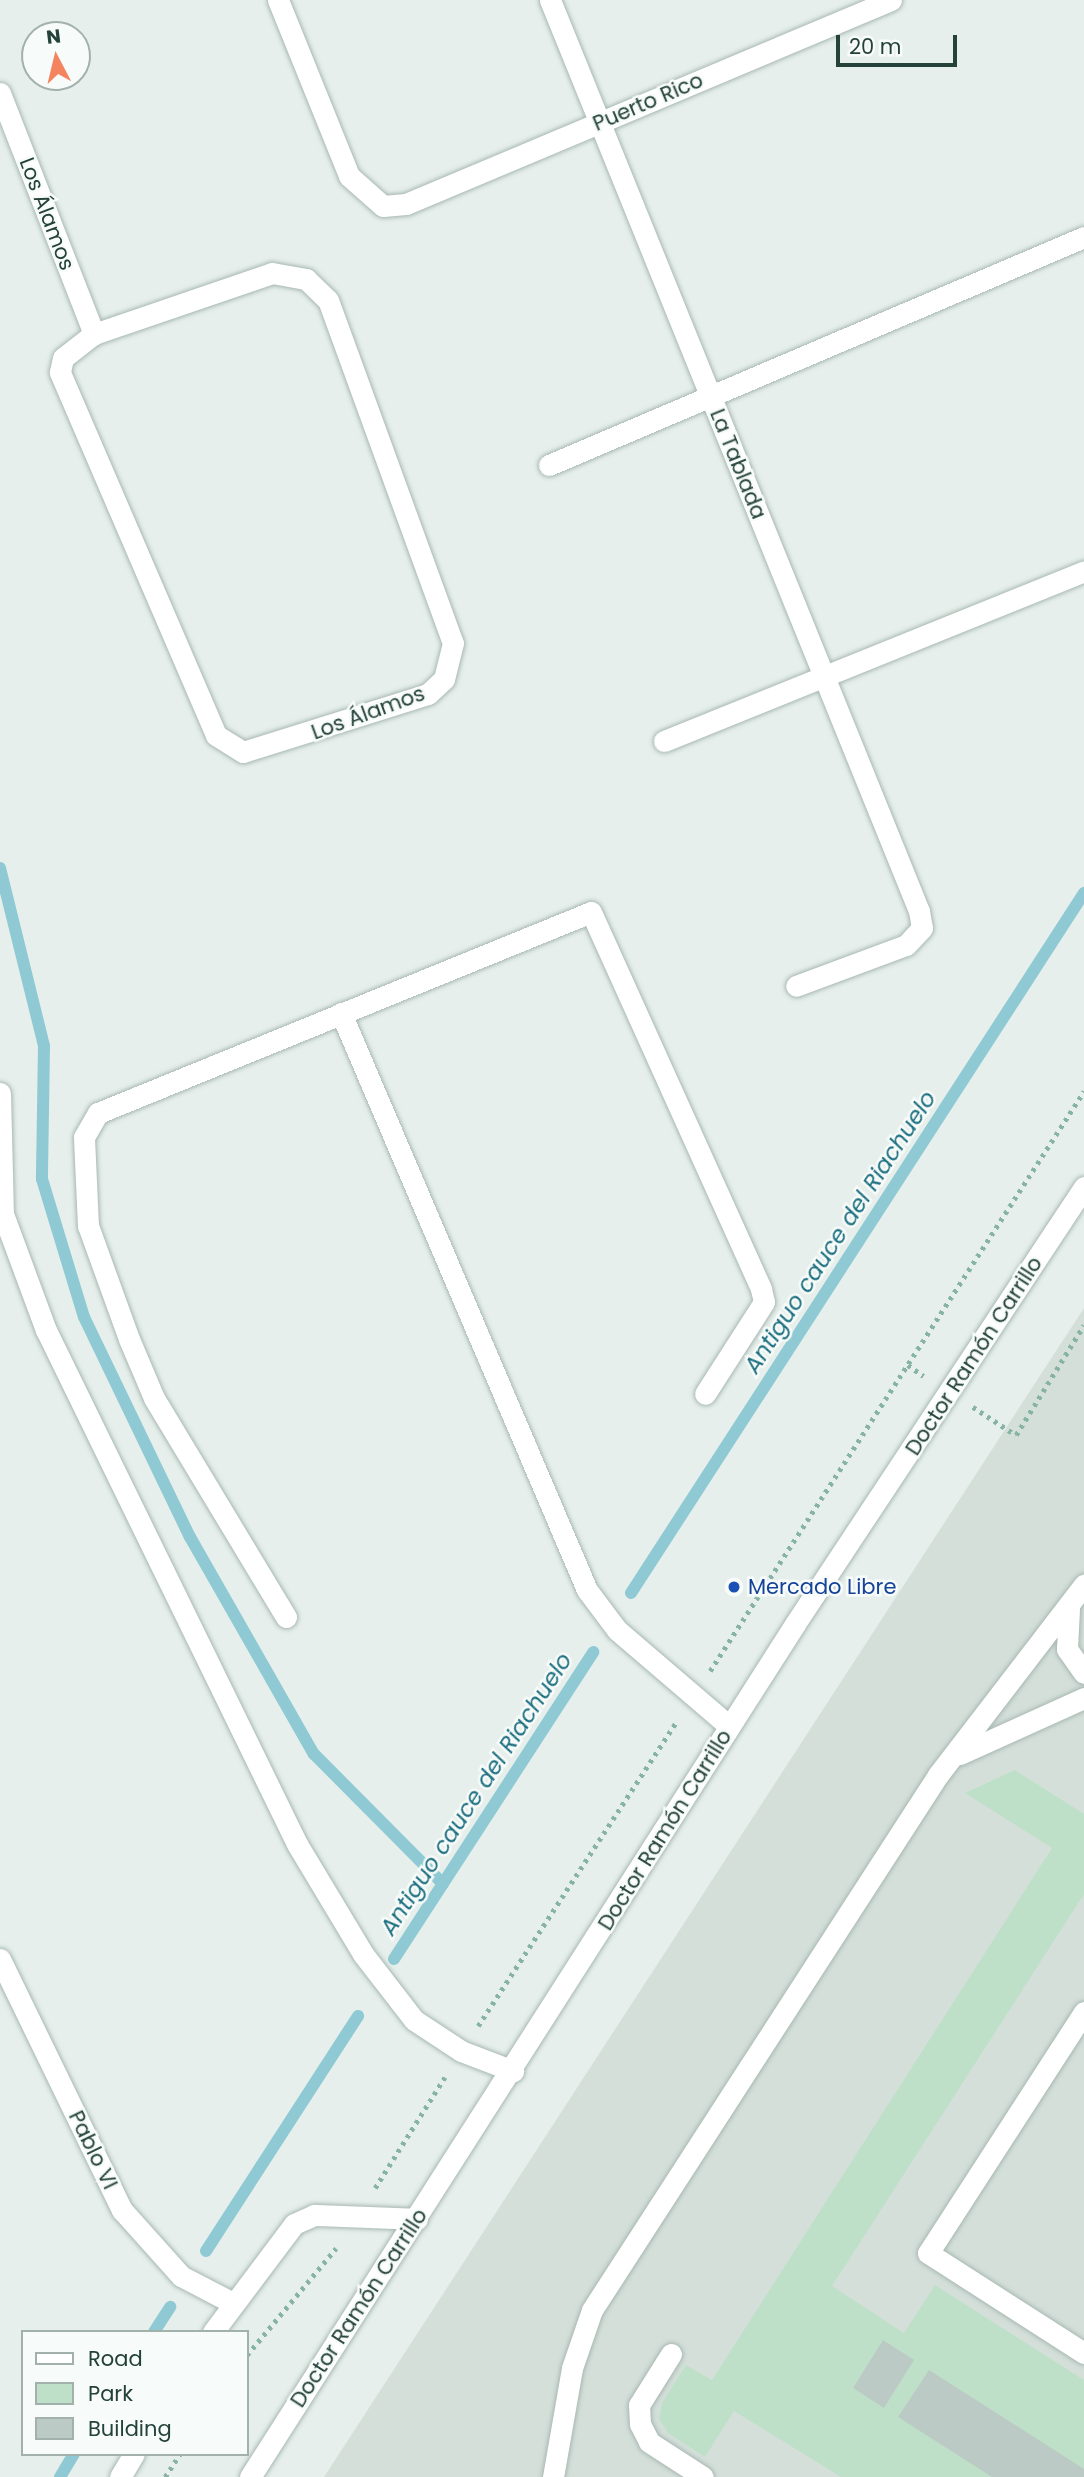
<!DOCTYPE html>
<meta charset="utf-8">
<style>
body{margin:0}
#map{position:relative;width:1084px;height:2477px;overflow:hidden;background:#e6efeb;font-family:Poppins,sans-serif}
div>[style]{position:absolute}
.built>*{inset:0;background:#d4dfda}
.green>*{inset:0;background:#bfe0c8}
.stream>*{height:12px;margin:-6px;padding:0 6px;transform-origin:6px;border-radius:6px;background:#8ec9d4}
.building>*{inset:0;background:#bbcac4}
.path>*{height:4.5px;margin-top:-2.25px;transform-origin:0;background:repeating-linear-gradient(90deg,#86b3a5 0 3.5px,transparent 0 8.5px)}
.roads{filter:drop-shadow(0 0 2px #a8b8b2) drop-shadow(0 0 2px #a8b8b2)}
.minor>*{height:21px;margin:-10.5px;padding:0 10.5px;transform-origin:10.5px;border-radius:10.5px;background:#fff}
.dots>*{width:19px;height:19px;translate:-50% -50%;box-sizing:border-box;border:4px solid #f7fbf9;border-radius:50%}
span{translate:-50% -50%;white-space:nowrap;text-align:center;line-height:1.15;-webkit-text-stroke:5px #f7fbf9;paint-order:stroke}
.street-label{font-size:21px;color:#24423a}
.transit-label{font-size:21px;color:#164399}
.left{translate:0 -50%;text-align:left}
.water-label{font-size:23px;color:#1c6f80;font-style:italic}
.legend{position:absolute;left:21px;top:2330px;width:228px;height:126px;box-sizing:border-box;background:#f7fbf9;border:2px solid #a3b1ad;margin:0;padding:9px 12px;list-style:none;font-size:21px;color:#24423a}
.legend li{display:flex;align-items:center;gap:14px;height:35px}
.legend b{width:35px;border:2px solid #a3b1ad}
.north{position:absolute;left:21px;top:21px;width:70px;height:70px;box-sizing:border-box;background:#f7fbf9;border:2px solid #a3b1ad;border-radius:50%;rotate:353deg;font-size:19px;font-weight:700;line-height:28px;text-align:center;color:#24423a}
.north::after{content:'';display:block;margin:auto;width:24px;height:32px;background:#f4845f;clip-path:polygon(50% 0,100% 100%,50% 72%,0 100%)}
.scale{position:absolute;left:836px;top:35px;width:121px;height:32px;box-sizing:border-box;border:4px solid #24423a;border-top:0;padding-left:9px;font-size:21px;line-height:24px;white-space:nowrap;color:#24423a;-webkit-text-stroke:5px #f7fbf9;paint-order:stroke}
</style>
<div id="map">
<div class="built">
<i style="clip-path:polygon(1084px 1308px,1084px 2477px,324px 2477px)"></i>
</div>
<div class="green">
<i style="clip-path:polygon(1015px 1770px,1084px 1814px,1084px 1894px,832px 2286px,904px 2333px,935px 2285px,1084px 2380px,1084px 2477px,841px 2477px,734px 2411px,705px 2457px,668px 2433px,659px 2419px,662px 2403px,686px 2365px,712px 2380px,1052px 1848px,965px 1793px)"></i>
</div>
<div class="stream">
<i style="left:0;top:868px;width:183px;rotate:76.1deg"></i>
<i style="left:44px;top:1046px;width:133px;rotate:90.9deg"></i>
<i style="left:42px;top:1179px;width:144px;rotate:73.1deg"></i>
<i style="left:84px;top:1317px;width:244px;rotate:64.3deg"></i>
<i style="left:190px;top:1537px;width:250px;rotate:60.3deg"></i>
<i style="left:314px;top:1754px;width:183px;rotate:45.2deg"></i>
<i style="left:631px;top:1593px;width:834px;rotate:-57.09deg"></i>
<i style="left:394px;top:1959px;width:366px;rotate:-57deg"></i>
<i style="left:206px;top:2251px;width:280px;rotate:-57.1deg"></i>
<i style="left:154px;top:2332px;width:30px;rotate:-57deg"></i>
<i style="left:60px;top:2477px;width:27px;rotate:-59deg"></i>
</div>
<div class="building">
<i style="clip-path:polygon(883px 2340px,914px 2360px,884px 2408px,853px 2388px)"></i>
<i style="clip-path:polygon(929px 2370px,1084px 2469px,1084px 2477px,992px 2477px,898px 2417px)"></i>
</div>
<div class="path">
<i style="left:908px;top:1365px;width:19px;rotate:35deg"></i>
<i style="left:973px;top:1407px;width:51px;rotate:33.1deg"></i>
<i style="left:1016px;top:1435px;width:129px;rotate:-58.3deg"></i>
<i style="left:710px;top:1671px;width:690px;rotate:-57.18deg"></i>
<i style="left:478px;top:2026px;width:363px;rotate:-56.9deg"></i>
<i style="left:375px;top:2188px;width:131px;rotate:-57.8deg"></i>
<i style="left:247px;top:2355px;width:139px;rotate:-50.2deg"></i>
<i style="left:165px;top:2477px;width:27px;rotate:-57deg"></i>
</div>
<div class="roads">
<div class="minor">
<i style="left:278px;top:0;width:190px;rotate:68deg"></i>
<i style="left:349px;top:176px;width:45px;rotate:41.4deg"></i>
<i style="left:383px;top:206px;width:23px;rotate:-5deg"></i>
<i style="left:406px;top:204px;width:526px;rotate:-22.81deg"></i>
<i style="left:550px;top:0;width:983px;rotate:67.95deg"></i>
<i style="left:919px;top:911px;width:17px;rotate:80deg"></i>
<i style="left:922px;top:928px;width:23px;rotate:133deg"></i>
<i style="left:906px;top:945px;width:117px;rotate:159.6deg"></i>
<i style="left:0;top:93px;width:259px;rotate:68.7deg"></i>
<i style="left:272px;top:273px;width:35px;rotate:10deg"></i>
<i style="left:306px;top:279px;width:30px;rotate:44deg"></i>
<i style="left:328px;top:300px;width:365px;rotate:70deg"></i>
<i style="left:453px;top:643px;width:37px;rotate:104deg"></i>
<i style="left:444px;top:679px;width:22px;rotate:137deg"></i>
<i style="left:428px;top:694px;width:194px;rotate:162.6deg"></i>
<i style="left:243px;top:752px;width:32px;rotate:-148deg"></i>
<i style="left:216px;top:735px;width:395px;rotate:-113.3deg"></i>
<i style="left:60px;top:372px;width:14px;rotate:-78deg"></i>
<i style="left:63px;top:358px;width:39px;rotate:-38deg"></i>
<i style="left:94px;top:334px;width:188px;rotate:-18.9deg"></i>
<i style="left:549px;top:465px;width:582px;rotate:-23.08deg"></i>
<i style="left:664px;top:741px;width:453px;rotate:-22deg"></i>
<i style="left:341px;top:1013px;width:627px;rotate:66.91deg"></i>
<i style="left:587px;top:1590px;width:50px;rotate:53.1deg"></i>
<i style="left:617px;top:1630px;width:148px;rotate:40.6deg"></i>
<i style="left:0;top:1093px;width:121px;rotate:88.6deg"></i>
<i style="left:3px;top:1214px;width:124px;rotate:69.7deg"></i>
<i style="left:46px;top:1330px;width:572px;rotate:63.97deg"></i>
<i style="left:297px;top:1844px;width:128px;rotate:59deg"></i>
<i style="left:363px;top:1954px;width:83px;rotate:52.3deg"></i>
<i style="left:414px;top:2020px;width:56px;rotate:33.4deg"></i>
<i style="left:461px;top:2051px;width:56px;rotate:21deg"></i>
<i style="left:1069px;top:1609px;width:40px;rotate:92.9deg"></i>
<i style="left:1067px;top:1649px;width:29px;rotate:55deg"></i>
<i style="left:286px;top:1617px;width:256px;rotate:-121.1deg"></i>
<i style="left:154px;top:1398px;width:64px;rotate:-113deg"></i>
<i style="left:129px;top:1339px;width:120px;rotate:-109.9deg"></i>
<i style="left:88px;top:1226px;width:89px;rotate:-92.6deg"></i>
<i style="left:84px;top:1137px;width:28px;rotate:-60deg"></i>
<i style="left:98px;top:1113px;width:532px;rotate:-22.18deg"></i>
<i style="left:591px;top:912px;width:414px;rotate:65.7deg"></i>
<i style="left:761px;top:1289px;width:13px;rotate:77deg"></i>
<i style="left:764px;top:1302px;width:109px;rotate:122.7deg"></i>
<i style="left:960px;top:1754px;width:136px;rotate:-24.3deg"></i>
<i style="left:0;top:1959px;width:279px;rotate:64.1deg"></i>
<i style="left:122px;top:2210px;width:89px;rotate:48.2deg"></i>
<i style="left:181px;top:2276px;width:56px;rotate:27.5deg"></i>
<i style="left:1084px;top:2012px;width:287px;rotate:122.9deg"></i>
<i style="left:928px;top:2253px;width:185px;rotate:32.7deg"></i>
<i style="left:213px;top:2332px;width:135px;rotate:-53.1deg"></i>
<i style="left:294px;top:2224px;width:22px;rotate:-24deg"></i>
<i style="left:314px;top:2215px;width:103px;rotate:2.2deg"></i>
<i style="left:671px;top:2354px;width:60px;rotate:122.1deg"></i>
<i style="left:639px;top:2405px;width:19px;rotate:87deg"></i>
<i style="left:640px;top:2424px;width:20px;rotate:63deg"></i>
<i style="left:649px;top:2442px;width:64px;rotate:32.9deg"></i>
<i style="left:120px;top:2477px;width:27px;rotate:-59deg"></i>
<i style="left:250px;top:2477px;width:1012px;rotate:-57.42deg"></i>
<i style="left:795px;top:1624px;width:524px;rotate:-56.52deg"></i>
<i style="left:553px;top:2477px;width:111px;rotate:-80.1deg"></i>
<i style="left:572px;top:2368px;width:61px;rotate:-71deg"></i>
<i style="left:592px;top:2310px;width:637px;rotate:-57.11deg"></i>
<i style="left:938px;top:1775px;width:240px;rotate:-52.5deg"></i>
</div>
</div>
<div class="dots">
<i style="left:734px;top:1587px;background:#1a4fb4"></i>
</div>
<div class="street-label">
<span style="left:648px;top:102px;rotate:-23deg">Puerto Rico</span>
<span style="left:47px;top:214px;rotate:69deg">Los Álamos</span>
<span style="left:738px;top:464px;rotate:68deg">La Tablada</span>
<span style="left:368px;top:713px;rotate:-20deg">Los Álamos</span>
<span style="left:974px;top:1356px;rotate:-57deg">Doctor Ramón Carrillo</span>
<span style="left:665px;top:1830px;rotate:-58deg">Doctor Ramón Carrillo</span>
<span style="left:93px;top:2150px;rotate:64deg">Pablo VI</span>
<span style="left:359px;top:2308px;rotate:-57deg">Doctor Ramón Carrillo</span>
</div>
<div class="transit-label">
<span class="left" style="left:748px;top:1587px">Mercado Libre</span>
</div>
<div class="water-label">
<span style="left:840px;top:1232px;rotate:-57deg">Antiguo cauce del Riachuelo</span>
<span style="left:476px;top:1794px;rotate:-57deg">Antiguo cauce del Riachuelo</span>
</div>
<ul class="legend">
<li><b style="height:9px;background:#fff"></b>Road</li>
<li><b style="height:19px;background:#bfe0c8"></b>Park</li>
<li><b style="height:19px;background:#bbcac4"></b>Building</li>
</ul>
<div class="north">N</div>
<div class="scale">20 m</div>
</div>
